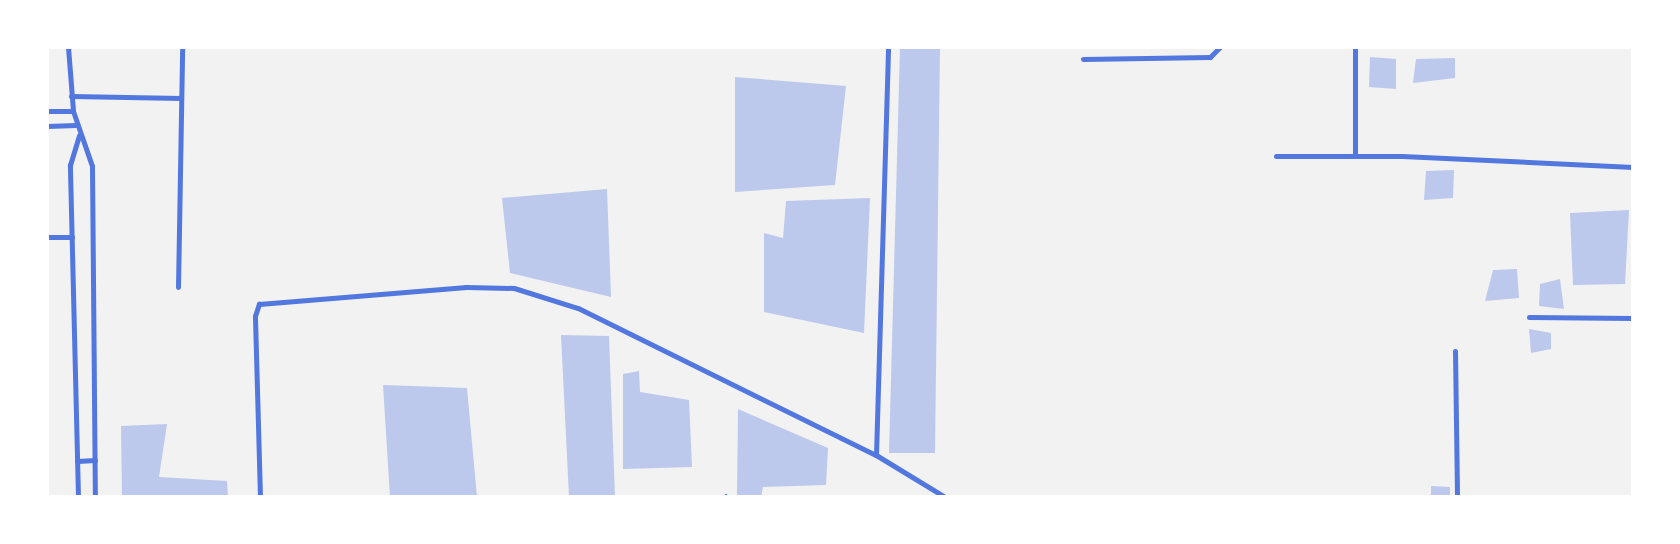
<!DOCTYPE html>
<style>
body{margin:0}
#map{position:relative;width:1680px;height:544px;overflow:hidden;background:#f2f2f2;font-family:Mulish,sans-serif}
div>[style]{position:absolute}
.building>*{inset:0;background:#bdc9ec}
.service>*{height:2.5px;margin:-1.25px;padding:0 1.25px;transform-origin:1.25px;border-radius:1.25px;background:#5277de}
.minor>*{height:5px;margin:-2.5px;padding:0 2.5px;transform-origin:2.5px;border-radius:2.5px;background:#5277de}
span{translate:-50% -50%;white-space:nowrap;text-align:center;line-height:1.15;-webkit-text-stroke:7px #fff;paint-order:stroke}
.frame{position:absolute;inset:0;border:49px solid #fff;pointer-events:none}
</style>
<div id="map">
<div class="building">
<i style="clip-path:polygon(900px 47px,940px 47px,935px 453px,889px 453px)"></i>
<i style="clip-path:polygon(1370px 57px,1396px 59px,1396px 89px,1369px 87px)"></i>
<i style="clip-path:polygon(1455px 58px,1455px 78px,1413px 83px,1416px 59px)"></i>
<i style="clip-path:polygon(735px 77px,846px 86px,835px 185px,735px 192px)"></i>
<i style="clip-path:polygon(1454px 170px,1453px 198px,1424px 200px,1426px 171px)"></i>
<i style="clip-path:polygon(607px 189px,611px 297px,510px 273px,502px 198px)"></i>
<i style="clip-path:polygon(870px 198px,864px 333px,764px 312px,764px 233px,783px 238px,786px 201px)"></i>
<i style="clip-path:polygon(1629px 210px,1625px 284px,1573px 285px,1570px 213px)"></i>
<i style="clip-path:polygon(1517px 269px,1519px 298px,1485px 301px,1493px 270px)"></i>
<i style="clip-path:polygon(1560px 279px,1564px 309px,1539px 306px,1540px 284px)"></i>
<i style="clip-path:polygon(1529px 329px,1551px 333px,1551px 349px,1531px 353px)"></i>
<i style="clip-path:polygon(561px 335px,609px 336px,615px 497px,569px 497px)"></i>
<i style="clip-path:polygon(639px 371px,640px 392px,689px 400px,692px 467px,623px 469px,623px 374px)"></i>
<i style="clip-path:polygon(383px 385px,467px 388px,477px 497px,390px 497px)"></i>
<i style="clip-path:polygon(738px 409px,828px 448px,826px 485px,763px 487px,761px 497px,737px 497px)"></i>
<i style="clip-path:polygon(167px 424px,159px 477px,227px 481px,228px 497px,122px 497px,121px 426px)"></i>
<i style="clip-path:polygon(1431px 486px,1450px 487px,1450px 497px,1431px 497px)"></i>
</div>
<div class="service">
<i style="left:726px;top:495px;width:2px;rotate:90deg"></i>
</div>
<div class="minor">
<i style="left:68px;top:47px;width:64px;rotate:85.5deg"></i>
<i style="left:73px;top:111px;width:58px;rotate:70.9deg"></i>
<i style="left:92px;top:166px;width:331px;rotate:89.5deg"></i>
<i style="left:1083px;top:59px;width:127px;rotate:-0.9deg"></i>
<i style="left:1210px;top:57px;width:14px;rotate:-45deg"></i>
<i style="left:71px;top:96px;width:110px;rotate:1deg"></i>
<i style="left:47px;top:111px;width:26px"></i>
<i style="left:47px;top:126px;width:29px;rotate:-2deg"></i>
<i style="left:1355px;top:155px;width:108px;rotate:-90deg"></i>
<i style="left:1276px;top:156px;width:126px"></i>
<i style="left:1402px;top:156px;width:231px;rotate:2.7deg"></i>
<i style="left:47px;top:237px;width:25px"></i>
<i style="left:178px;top:287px;width:240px;rotate:-89deg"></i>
<i style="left:1529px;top:317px;width:104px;rotate:0.6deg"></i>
<i style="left:1455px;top:351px;width:146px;rotate:89.2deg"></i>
<i style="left:876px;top:455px;width:81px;rotate:31.3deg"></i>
<i style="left:77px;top:461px;width:18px;rotate:-3deg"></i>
<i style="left:78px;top:497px;width:332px;rotate:-91.4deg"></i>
<i style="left:70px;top:165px;width:31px;rotate:-73deg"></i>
<i style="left:260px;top:497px;width:181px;rotate:-91.6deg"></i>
<i style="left:255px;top:316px;width:13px;rotate:-72deg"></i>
<i style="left:259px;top:304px;width:208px;rotate:-4.7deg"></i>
<i style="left:466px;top:287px;width:48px;rotate:1.2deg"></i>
<i style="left:514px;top:288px;width:67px;rotate:17.4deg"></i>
<i style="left:578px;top:308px;width:332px;rotate:26.3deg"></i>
<i style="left:876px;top:455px;width:408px;rotate:-88.3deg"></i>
</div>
<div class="frame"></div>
</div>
